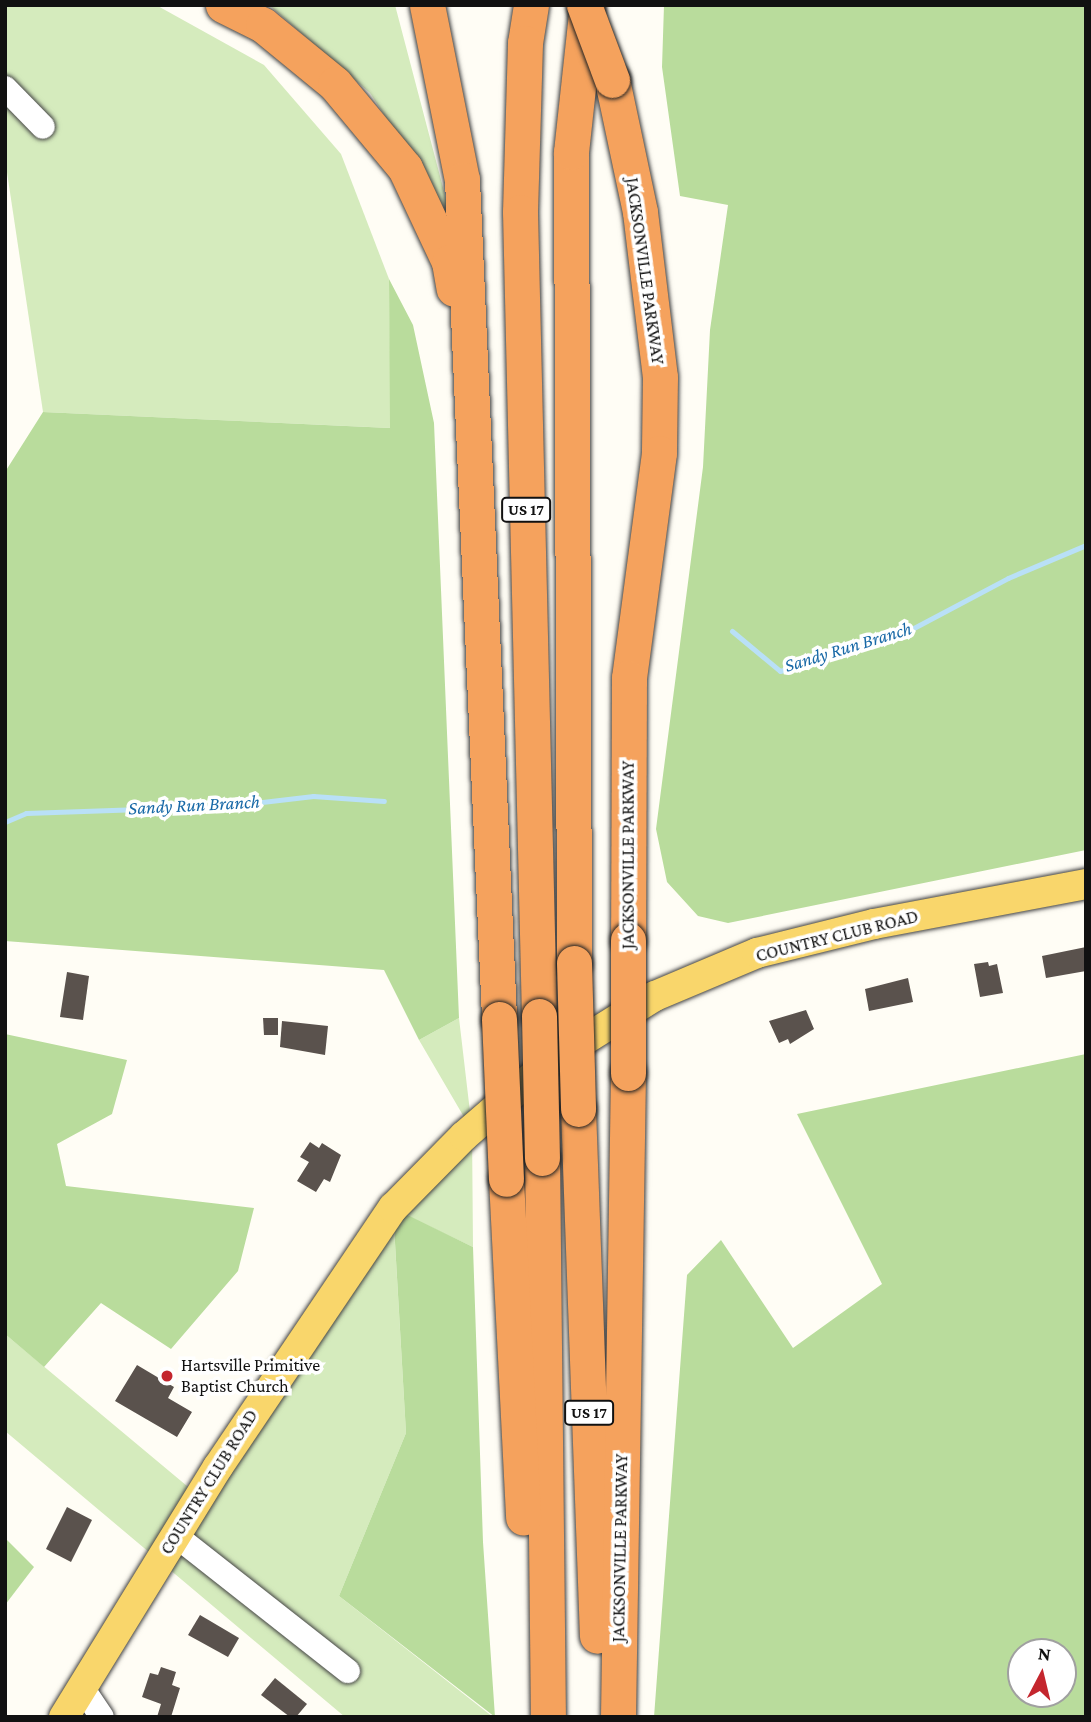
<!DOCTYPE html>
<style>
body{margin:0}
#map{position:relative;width:1091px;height:1722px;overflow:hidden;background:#fffdf5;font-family:"Crimson Pro",serif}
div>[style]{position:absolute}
.green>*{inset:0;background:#d5ebbd}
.forest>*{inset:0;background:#b9dc9c}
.stream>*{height:5px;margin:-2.5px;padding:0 2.5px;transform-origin:2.5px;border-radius:2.5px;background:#b9e0f7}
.building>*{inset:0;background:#5a524d}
.roads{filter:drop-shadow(0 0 2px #444) drop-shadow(0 0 2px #444)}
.minor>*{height:24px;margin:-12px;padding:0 12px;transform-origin:12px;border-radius:12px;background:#fff}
.major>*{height:30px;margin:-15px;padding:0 15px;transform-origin:15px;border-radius:15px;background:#f9d66b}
.highway>*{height:35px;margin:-17.5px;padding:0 17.5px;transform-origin:17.5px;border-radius:17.5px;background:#f5a25d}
.bridges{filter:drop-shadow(0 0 2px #222) drop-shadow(0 0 2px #222)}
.highway-bridge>*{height:35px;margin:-17.5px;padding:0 17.5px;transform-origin:17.5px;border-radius:17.5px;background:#f5a25d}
.dots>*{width:19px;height:19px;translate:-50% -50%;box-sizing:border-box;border:4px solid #fff;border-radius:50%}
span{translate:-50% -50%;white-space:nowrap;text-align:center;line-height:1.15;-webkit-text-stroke:7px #fff;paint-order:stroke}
.shield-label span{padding:2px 5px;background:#fff;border:2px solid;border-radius:5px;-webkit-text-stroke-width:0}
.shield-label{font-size:16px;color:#111;font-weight:700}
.street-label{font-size:18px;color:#111}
.poi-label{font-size:18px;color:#111}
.left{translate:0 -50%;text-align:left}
.water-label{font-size:19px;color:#1768a6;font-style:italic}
.frame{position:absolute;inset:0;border:7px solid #111;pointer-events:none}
.north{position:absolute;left:1007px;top:1638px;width:70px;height:70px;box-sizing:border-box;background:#fff;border:2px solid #a0a0a0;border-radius:50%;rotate:7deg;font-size:19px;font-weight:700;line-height:28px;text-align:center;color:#111}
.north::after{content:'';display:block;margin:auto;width:24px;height:32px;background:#c4262e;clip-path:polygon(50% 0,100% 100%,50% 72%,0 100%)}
</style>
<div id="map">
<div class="green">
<i style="clip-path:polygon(5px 5px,156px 5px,264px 65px,341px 154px,389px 279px,391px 428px,43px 412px,5px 159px)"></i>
<i style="clip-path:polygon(269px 5px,395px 5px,451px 218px,370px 93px)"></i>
<i style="clip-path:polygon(459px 1018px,472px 1129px,473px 1247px,393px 1209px,406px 1433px,339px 1596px,493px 1717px,345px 1717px,5px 1431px,5px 1334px,199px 1496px,326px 1302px,393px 1208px,471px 1129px,419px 1040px)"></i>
</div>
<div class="forest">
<i style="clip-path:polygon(664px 5px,1086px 5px,1086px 850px,728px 923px,698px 916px,667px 882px,656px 829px,703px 467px,710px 330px,728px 205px,680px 196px,662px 67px)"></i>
<i style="clip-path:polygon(389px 279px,413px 325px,434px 423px,459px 1018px,419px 1040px,384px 970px,5px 941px,5px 472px,43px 412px,390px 428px)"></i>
<i style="clip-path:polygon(5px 1034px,127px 1060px,112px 1114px,57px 1144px,66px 1186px,254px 1208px,238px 1271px,171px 1349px,101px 1303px,44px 1367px,5px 1334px)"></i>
<i style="clip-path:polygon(evenodd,1086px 1054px,1086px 1716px,654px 1717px,687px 1275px,721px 1240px,793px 1348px,882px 1284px,797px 1114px,1086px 1054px,1063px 1652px,1063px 1694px,1021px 1694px,1021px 1652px,1063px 1652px)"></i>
<i style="clip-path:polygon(393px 1208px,473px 1247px,483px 1542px,495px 1717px,339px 1596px,406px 1433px)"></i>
<i style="clip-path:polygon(5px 1538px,34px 1567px,5px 1605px)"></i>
</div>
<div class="stream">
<i style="left:732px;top:631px;width:62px;rotate:39.8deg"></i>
<i style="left:780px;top:671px;width:134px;rotate:-17.4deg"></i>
<i style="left:908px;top:631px;width:113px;rotate:-27.9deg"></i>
<i style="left:1008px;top:578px;width:85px;rotate:-22.9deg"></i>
<i style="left:5px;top:822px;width:23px;rotate:-23deg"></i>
<i style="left:26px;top:813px;width:201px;rotate:-2deg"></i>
<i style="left:227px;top:806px;width:87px;rotate:-6.6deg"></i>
<i style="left:313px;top:796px;width:71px;rotate:4deg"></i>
</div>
<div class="building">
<i style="clip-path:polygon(1086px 947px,1086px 971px,1046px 978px,1042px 956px)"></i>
<i style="clip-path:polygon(988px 962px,989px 966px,997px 964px,1003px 993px,980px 997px,974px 964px)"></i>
<i style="clip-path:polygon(67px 972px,89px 976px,83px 1020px,60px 1017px)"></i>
<i style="clip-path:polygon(908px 978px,913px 1002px,869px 1011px,865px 989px)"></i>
<i style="clip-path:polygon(806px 1010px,814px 1029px,790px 1044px,788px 1039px,779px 1043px,769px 1021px)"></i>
<i style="clip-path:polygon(263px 1018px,278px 1018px,278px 1035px,264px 1035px)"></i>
<i style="clip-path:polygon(282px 1021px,328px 1026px,325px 1055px,280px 1047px)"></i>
<i style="clip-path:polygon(310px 1142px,319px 1148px,322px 1143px,341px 1155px,330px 1182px,324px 1179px,316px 1192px,297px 1181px,309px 1162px,300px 1157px)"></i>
<i style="clip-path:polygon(137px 1365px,174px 1387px,168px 1398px,192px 1412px,177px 1437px,115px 1401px)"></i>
<i style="clip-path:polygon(67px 1507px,92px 1520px,71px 1562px,46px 1549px)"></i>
<i style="clip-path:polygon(200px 1615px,239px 1638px,228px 1657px,188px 1635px)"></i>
<i style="clip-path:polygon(161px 1667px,176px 1672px,172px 1685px,180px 1688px,171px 1717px,157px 1717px,161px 1704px,142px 1697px,150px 1673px,158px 1675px)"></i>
<i style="clip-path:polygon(275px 1678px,307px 1704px,296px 1717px,290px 1717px,261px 1695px)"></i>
</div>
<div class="roads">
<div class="minor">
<i style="left:5px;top:88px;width:54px;rotate:45.7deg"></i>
<i style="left:175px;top:1535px;width:220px;rotate:38.2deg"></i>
<i style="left:81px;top:1686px;width:37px;rotate:56deg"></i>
</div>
<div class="major">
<i style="left:64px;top:1717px;width:294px;rotate:-58.4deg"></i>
<i style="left:218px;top:1467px;width:313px;rotate:-56deg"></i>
<i style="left:393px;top:1208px;width:101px;rotate:-45.4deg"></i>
<i style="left:464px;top:1136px;width:116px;rotate:-40.8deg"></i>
<i style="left:552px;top:1060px;width:121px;rotate:-31.9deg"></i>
<i style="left:655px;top:996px;width:111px;rotate:-22.9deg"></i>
<i style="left:757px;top:953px;width:121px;rotate:-13.9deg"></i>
<i style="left:874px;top:924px;width:216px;rotate:-10.7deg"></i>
</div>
<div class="highway">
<i style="left:223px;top:5px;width:45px;rotate:26.6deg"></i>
<i style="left:263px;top:25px;width:93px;rotate:39.3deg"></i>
<i style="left:335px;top:84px;width:109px;rotate:50.2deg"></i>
<i style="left:405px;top:168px;width:104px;rotate:64.9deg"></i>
<i style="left:449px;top:262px;width:27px;rotate:80deg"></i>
<i style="left:427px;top:5px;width:178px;rotate:78.7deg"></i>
<i style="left:462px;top:180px;width:840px;rotate:87.47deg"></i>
<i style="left:531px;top:5px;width:38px;rotate:99deg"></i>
<i style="left:525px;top:43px;width:169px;rotate:91.7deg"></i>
<i style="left:520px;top:212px;width:804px;rotate:88.65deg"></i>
<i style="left:612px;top:80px;width:135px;rotate:78deg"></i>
<i style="left:640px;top:212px;width:166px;rotate:83.1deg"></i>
<i style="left:660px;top:377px;width:76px;rotate:90.8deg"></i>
<i style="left:659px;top:453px;width:227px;rotate:97.6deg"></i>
<i style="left:629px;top:678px;width:262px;rotate:90.2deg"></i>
<i style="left:574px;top:963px;width:811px;rotate:-90.21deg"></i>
<i style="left:571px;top:152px;width:148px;rotate:-83.8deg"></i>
<i style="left:578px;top:1109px;width:527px;rotate:87.94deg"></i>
<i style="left:542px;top:1158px;width:559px;rotate:89.39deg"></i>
<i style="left:506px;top:1179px;width:339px;rotate:87.1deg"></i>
<i style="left:618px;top:1717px;width:644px;rotate:-89.11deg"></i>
</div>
</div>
<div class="bridges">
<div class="highway-bridge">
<i style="left:584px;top:5px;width:80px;rotate:69.5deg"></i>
<i style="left:628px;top:940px;width:133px;rotate:90deg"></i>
<i style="left:574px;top:963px;width:146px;rotate:88.4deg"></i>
<i style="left:539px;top:1016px;width:142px;rotate:88.8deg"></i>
<i style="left:499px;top:1019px;width:160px;rotate:87.5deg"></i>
</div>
</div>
<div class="dots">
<i style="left:167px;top:1376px;background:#c4262e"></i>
</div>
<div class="shield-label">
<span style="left:526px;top:510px">US 17</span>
<span style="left:589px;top:1413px">US 17</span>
</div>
<div class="street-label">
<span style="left:645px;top:271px;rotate:82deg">JACKSONVILLE PARKWAY</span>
<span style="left:628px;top:855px;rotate:-90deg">JACKSONVILLE PARKWAY</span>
<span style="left:837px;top:936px;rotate:-14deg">COUNTRY CLUB ROAD</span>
<span style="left:209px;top:1482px;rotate:-58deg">COUNTRY CLUB ROAD</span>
<span style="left:620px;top:1548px;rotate:-89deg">JACKSONVILLE PARKWAY</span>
</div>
<div class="poi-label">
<span class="left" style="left:181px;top:1376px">Hartsville Primitive<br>Baptist Church</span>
</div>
<div class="water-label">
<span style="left:848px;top:647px;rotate:-17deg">Sandy Run Branch</span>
<span style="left:194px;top:805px;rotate:-3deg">Sandy Run Branch</span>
</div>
<div class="frame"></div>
<div class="north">N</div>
</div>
